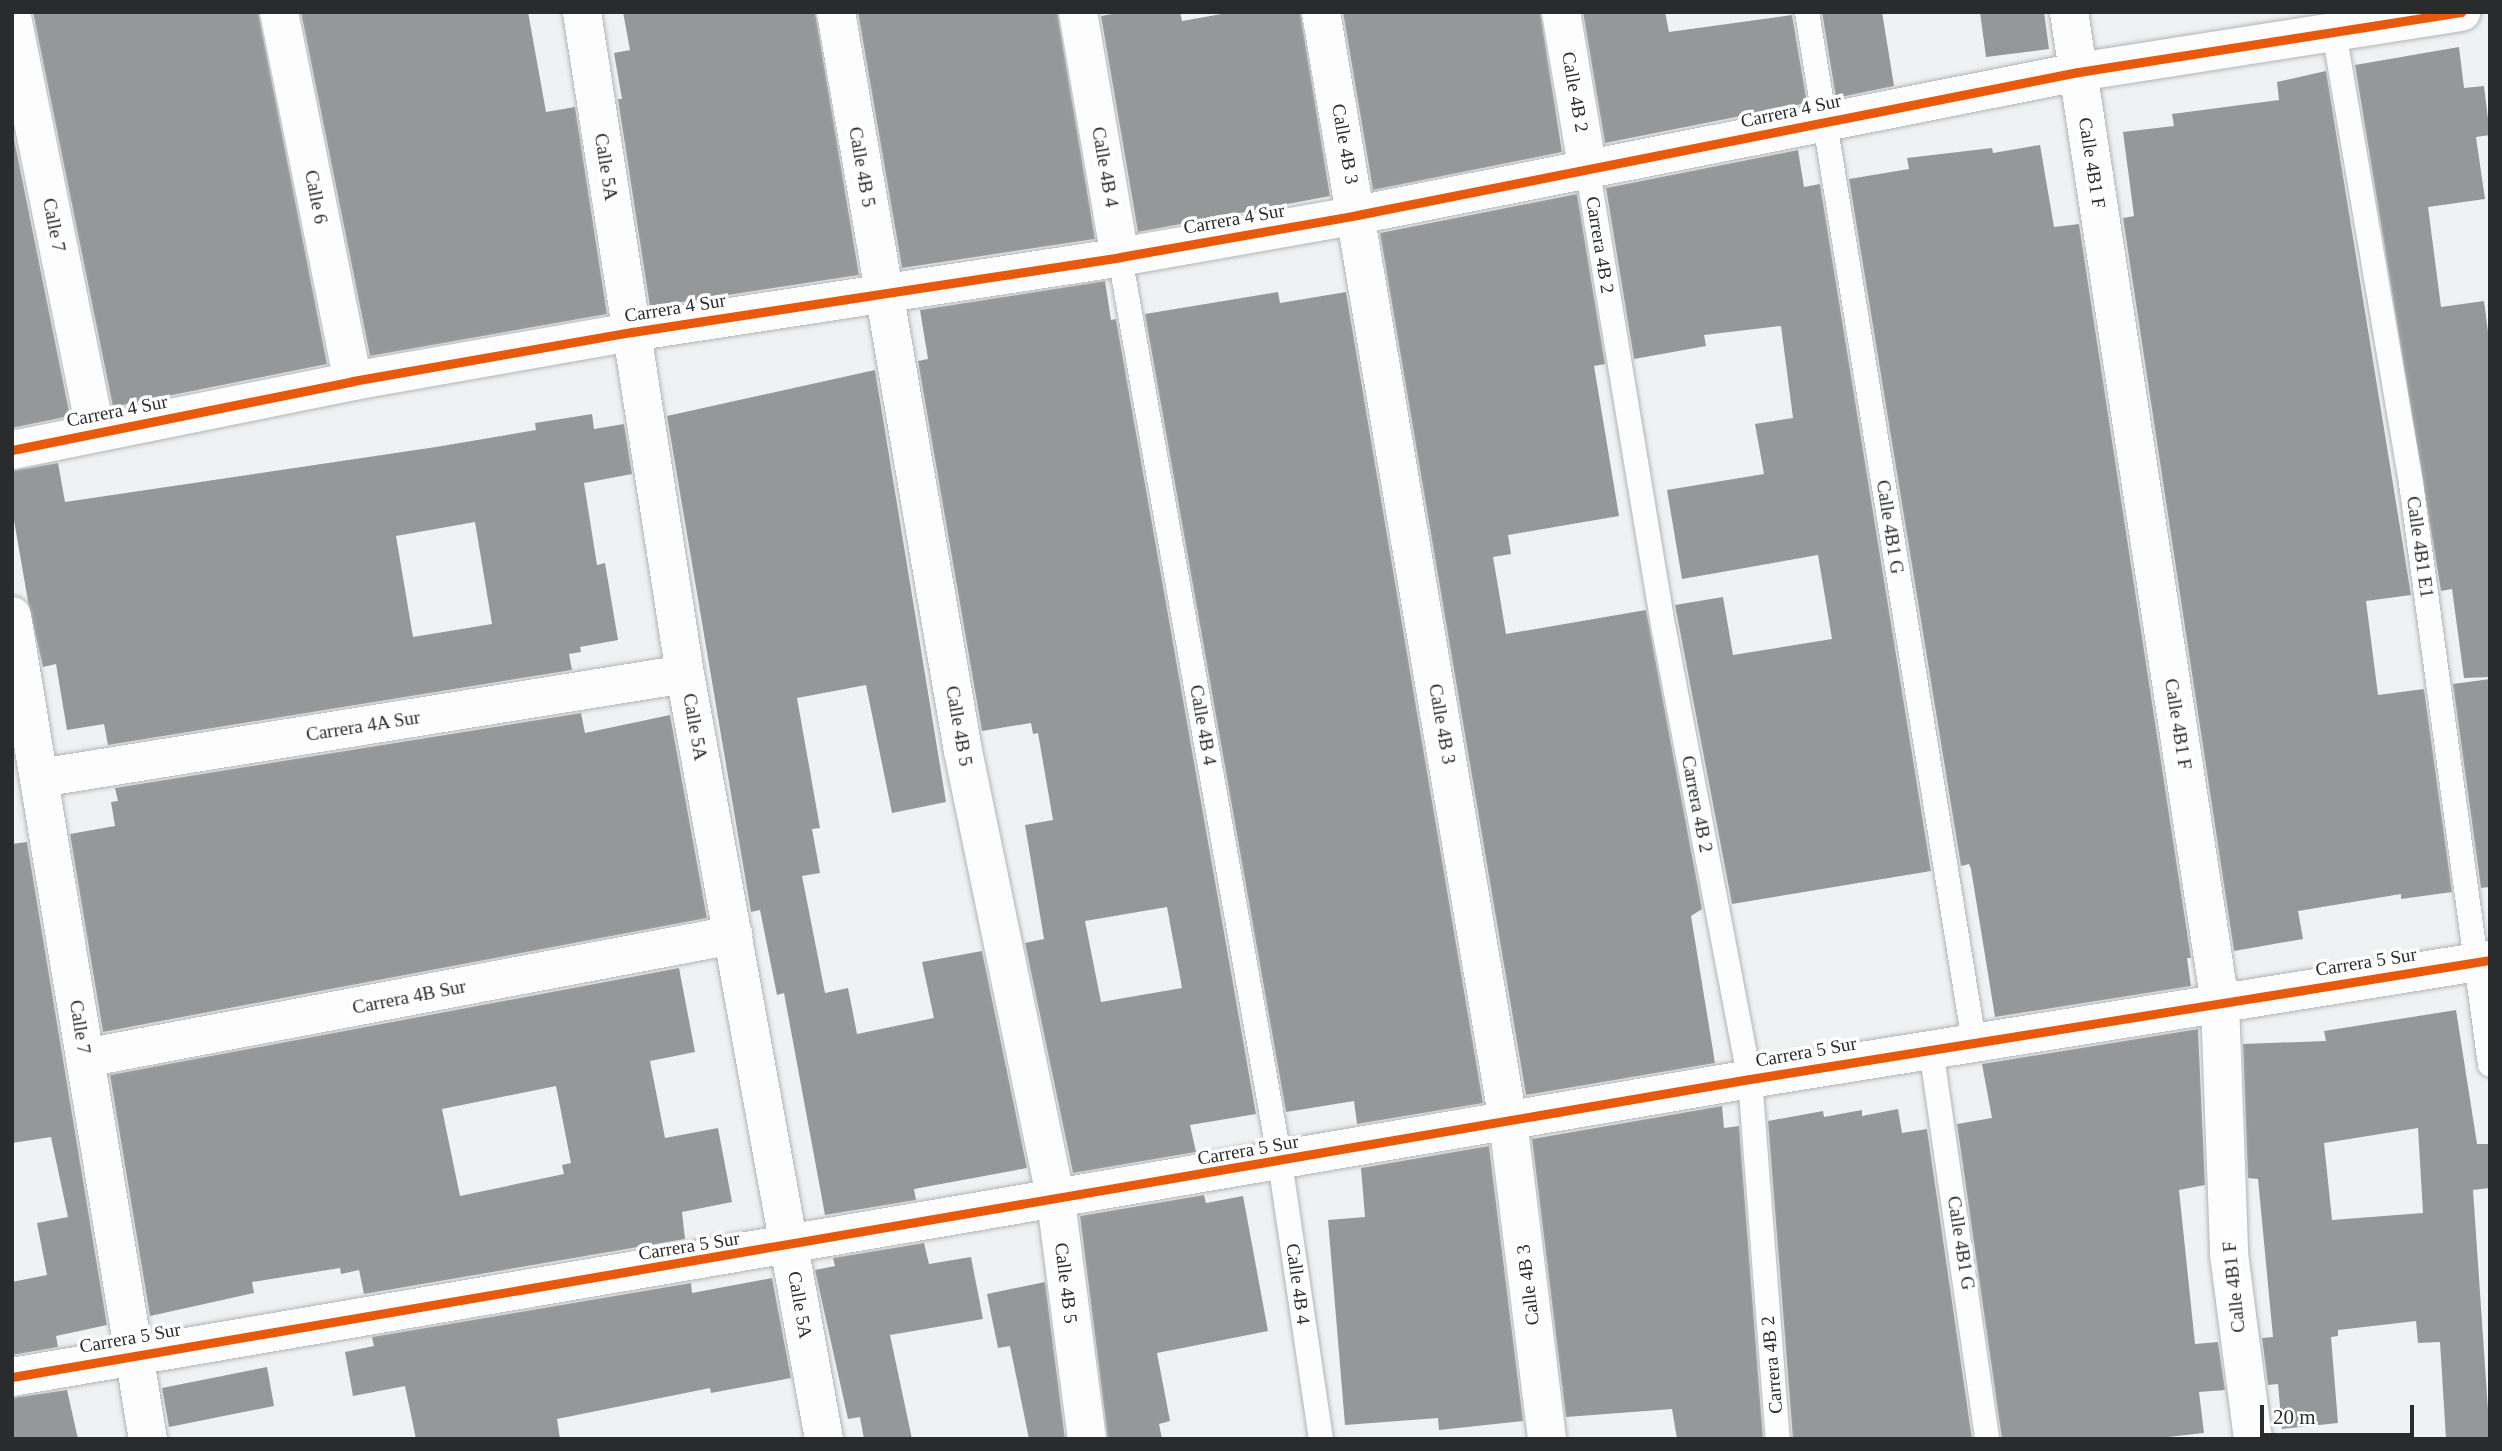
<!DOCTYPE html>
<style>
body{margin:0}
#map{position:relative;width:2502px;height:1451px;overflow:hidden;background:#eff2f3;font-family:"Times New Roman",serif}
div>[style]{position:absolute}
.building>*{inset:0;background:#959898}
.roads{filter:drop-shadow(0 0 2px #b2b4b5) drop-shadow(0 0 2px #b2b4b5)}
.service>*{height:24px;margin:-12px;padding:0 12px;transform-origin:12px;border-radius:12px;background:#fdfdfd}
.minor>*{height:38px;margin:-19px;padding:0 19px;transform-origin:19px;border-radius:19px;background:#fdfdfd}
.cycleway>*{height:9px;margin:-4.5px;padding:0 4.5px;transform-origin:4.5px;border-radius:4.5px;background:#e8590c}
span{translate:-50% -50%;white-space:nowrap;text-align:center;line-height:1.15;-webkit-text-stroke:7px #fff;paint-order:stroke}
.street-label{font-size:19px;color:#2a2b2c}
.frame{position:absolute;inset:0;border:14px solid #2a2b2c;pointer-events:none}
.scale{position:absolute;left:2260px;top:1405px;width:154px;height:32px;box-sizing:border-box;border:4px solid #2a2b2c;border-top:0;padding-left:9px;font-size:21px;line-height:24px;white-space:nowrap;color:#2a2b2c;-webkit-text-stroke:5px #fff;paint-order:stroke}
</style>
<div id="map">
<div class="building">
<i style="clip-path:polygon(33px 12px,258px 12px,327px 364px,113px 407px)"></i>
<i style="clip-path:polygon(301px 12px,528px 12px,546px 112px,575px 107px,607px 314px,370px 356px)"></i>
<i style="clip-path:polygon(623px 12px,815px 12px,859px 275px,650px 307px,618px 99px,622px 99px,614px 53px,630px 50px)"></i>
<i style="clip-path:polygon(858px 12px,1057px 12px,1095px 239px,902px 268px)"></i>
<i style="clip-path:polygon(1124px 12px,1180px 12px,1182px 21px,1233px 12px,1300px 12px,1330px 196px,1138px 232px,1101px 16px)"></i>
<i style="clip-path:polygon(1343px 12px,1540px 12px,1562px 152px,1373px 190px)"></i>
<i style="clip-path:polygon(1583px 12px,1665px 12px,1669px 32px,1792px 15px,1807px 103px,1605px 143px)"></i>
<i style="clip-path:polygon(1822px 12px,1882px 12px,1894px 86px,1836px 98px)"></i>
<i style="clip-path:polygon(1980px 12px,2044px 12px,2049px 49px,1986px 57px)"></i>
<i style="clip-path:polygon(2459px 47px,2464px 88px,2484px 86px,2490px 135px,2476px 137px,2485px 199px,2428px 207px,2441px 307px,2484px 301px,2490px 347px,2490px 677px,2464px 678px,2452px 589px,2441px 591px,2355px 65px)"></i>
<i style="clip-path:polygon(2326px 71px,2411px 595px,2366px 601px,2378px 695px,2424px 689px,2452px 892px,2401px 899px,2401px 894px,2298px 911px,2303px 939px,2234px 951px,2123px 218px,2134px 216px,2123px 132px,2174px 126px,2172px 114px,2279px 100px,2277px 82px)"></i>
<i style="clip-path:polygon(12px 129px,70px 416px,12px 428px)"></i>
<i style="clip-path:polygon(2040px 145px,2054px 227px,2079px 224px,2191px 958px,2187px 958px,2191px 986px,1995px 1017px,1971px 869px,1969px 864px,1961px 866px,1849px 179px,1909px 169px,1907px 158px,1992px 148px,1993px 153px)"></i>
<i style="clip-path:polygon(1798px 150px,1804px 187px,1820px 184px,1931px 871px,1732px 904px,1675px 605px,1723px 597px,1733px 655px,1832px 639px,1818px 555px,1682px 579px,1667px 490px,1764px 474px,1755px 424px,1793px 418px,1781px 326px,1704px 335px,1706px 346px,1634px 359px,1606px 188px)"></i>
<i style="clip-path:polygon(1577px 194px,1605px 364px,1594px 366px,1619px 516px,1508px 535px,1511px 554px,1493px 557px,1506px 634px,1646px 610px,1702px 909px,1691px 916px,1715px 1063px,1526px 1095px,1380px 233px)"></i>
<i style="clip-path:polygon(evenodd,1105px 281px,1111px 320px,1116px 319px,1256px 1114px,1190px 1125px,1196px 1152px,1073px 1173px,1025px 943px,1044px 939px,1025px 825px,1053px 820px,1038px 733px,1033px 734px,1031px 723px,982px 731px,918px 361px,928px 359px,920px 310px,1105px 281px,1167px 907px,1182px 988px,1101px 1002px,1085px 921px,1167px 907px)"></i>
<i style="clip-path:polygon(1278px 292px,1280px 303px,1346px 292px,1483px 1103px,1357px 1124px,1354px 1101px,1286px 1112px,1145px 314px)"></i>
<i style="clip-path:polygon(875px 370px,946px 802px,892px 813px,866px 685px,797px 698px,820px 828px,812px 829px,820px 873px,802px 876px,825px 993px,848px 988px,857px 1034px,934px 1018px,922px 962px,982px 951px,1027px 1168px,914px 1189px,916px 1200px,825px 1215px,784px 993px,777px 995px,760px 910px,751px 912px,667px 416px)"></i>
<i style="clip-path:polygon(evenodd,592px 414px,594px 429px,624px 424px,632px 474px,584px 483px,597px 565px,605px 563px,618px 640px,580px 647px,581px 652px,569px 654px,572px 670px,108px 745px,104px 724px,67px 730px,56px 664px,43px 667px,28px 601px,12px 509px,12px 471px,58px 463px,65px 502px,436px 447px,536px 430px,535px 423px,592px 414px,475px 522px,492px 624px,413px 637px,396px 536px,475px 522px)"></i>
<i style="clip-path:polygon(2490px 679px,2490px 887px,2481px 888px,2453px 684px)"></i>
<i style="clip-path:polygon(581px 713px,585px 733px,670px 715px,707px 918px,103px 1032px,70px 834px,115px 826px,111px 802px,118px 801px,115px 788px)"></i>
<i style="clip-path:polygon(27px 842px,107px 1325px,56px 1336px,58px 1347px,12px 1355px,12px 1282px,47px 1275px,37px 1223px,68px 1217px,51px 1137px,12px 1143px,12px 844px)"></i>
<i style="clip-path:polygon(evenodd,679px 968px,695px 1052px,650px 1061px,665px 1138px,718px 1128px,732px 1202px,682px 1212px,685px 1239px,364px 1294px,359px 1270px,341px 1274px,340px 1268px,252px 1282px,254px 1293px,150px 1316px,110px 1075px,679px 968px,556px 1086px,571px 1163px,562px 1165px,564px 1174px,460px 1196px,442px 1109px,556px 1086px)"></i>
<i style="clip-path:polygon(evenodd,2456px 1010px,2477px 1144px,2490px 1144px,2490px 1188px,2473px 1190px,2490px 1439px,2446px 1439px,2440px 1342px,2418px 1343px,2416px 1321px,2338px 1330px,2338px 1336px,2331px 1337px,2338px 1423px,2282px 1429px,2278px 1384px,2268px 1385px,2262px 1338px,2273px 1337px,2258px 1179px,2248px 1178px,2243px 1044px,2326px 1041px,2324px 1031px,2456px 1010px,2418px 1128px,2423px 1213px,2332px 1220px,2324px 1143px,2418px 1128px)"></i>
<i style="clip-path:polygon(2198px 1029px,2205px 1185px,2179px 1190px,2195px 1344px,2218px 1342px,2225px 1390px,2199px 1392px,2204px 1433px,2149px 1439px,2002px 1439px,1957px 1124px,1992px 1118px,1982px 1064px)"></i>
<i style="clip-path:polygon(1722px 1106px,1724px 1128px,1739px 1126px,1763px 1439px,1677px 1439px,1672px 1409px,1566px 1417px,1532px 1139px)"></i>
<i style="clip-path:polygon(1898px 1109px,1902px 1133px,1927px 1129px,1972px 1439px,1793px 1439px,1768px 1121px,1823px 1111px,1824px 1117px,1862px 1110px,1862px 1116px)"></i>
<i style="clip-path:polygon(1489px 1146px,1523px 1421px,1439px 1430px,1438px 1418px,1345px 1425px,1328px 1220px,1365px 1217px,1361px 1168px)"></i>
<i style="clip-path:polygon(1204px 1195px,1206px 1203px,1243px 1196px,1268px 1331px,1157px 1353px,1170px 1421px,1159px 1424px,1162px 1439px,1108px 1439px,1080px 1216px)"></i>
<i style="clip-path:polygon(924px 1243px,929px 1264px,971px 1257px,983px 1319px,890px 1335px,912px 1439px,864px 1439px,860px 1417px,848px 1419px,815px 1270px,835px 1266px,833px 1258px)"></i>
<i style="clip-path:polygon(772px 1278px,791px 1378px,711px 1393px,710px 1388px,557px 1419px,560px 1439px,416px 1439px,405px 1386px,353px 1396px,345px 1352px,374px 1346px,372px 1337px,691px 1283px,692px 1293px)"></i>
<i style="clip-path:polygon(1045px 1282px,1065px 1439px,1029px 1439px,1010px 1346px,998px 1348px,987px 1294px)"></i>
<i style="clip-path:polygon(267px 1367px,274px 1406px,169px 1427px,162px 1388px)"></i>
<i style="clip-path:polygon(67px 1390px,78px 1439px,12px 1439px,12px 1398px)"></i>
</div>
<div class="roads">
<div class="service">
<i style="left:1807px;top:12px;width:1043px;rotate:80.79deg"></i>
<i style="left:2334px;top:32px;width:458px;rotate:80.3deg"></i>
<i style="left:2411px;top:483px;width:587px;rotate:82.27deg"></i>
<i style="left:1588px;top:172px;width:464px;rotate:80.6deg"></i>
<i style="left:1664px;top:630px;width:457px;rotate:79.2deg"></i>
<i style="left:1750px;top:1079px;width:361px;rotate:85.6deg"></i>
<i style="left:1120px;top:257px;width:919px;rotate:79.97deg"></i>
<i style="left:1280px;top:1162px;width:280px;rotate:81.6deg"></i>
<i style="left:1931px;top:1049px;width:394px;rotate:81.8deg"></i>
</div>
<div class="minor">
<i style="left:279px;top:12px;width:376px;rotate:78.7deg"></i>
<i style="left:582px;top:12px;width:670px;rotate:81.16deg"></i>
<i style="left:685px;top:674px;width:778px;rotate:79.7deg"></i>
<i style="left:836px;top:12px;width:750px;rotate:80.25deg"></i>
<i style="left:963px;top:751px;width:460px;rotate:78.3deg"></i>
<i style="left:1056px;top:1201px;width:240px;rotate:82.6deg"></i>
<i style="left:1078px;top:12px;width:249px;rotate:80.3deg"></i>
<i style="left:1321px;top:12px;width:1125px;rotate:80.43deg"></i>
<i style="left:1508px;top:1121px;width:320px;rotate:83deg"></i>
<i style="left:1561px;top:12px;width:162px;rotate:80.4deg"></i>
<i style="left:2069px;top:12px;width:1002px;rotate:81.34deg"></i>
<i style="left:2220px;top:1003px;width:251px;rotate:87.9deg"></i>
<i style="left:2229px;top:1254px;width:187px;rotate:82.6deg"></i>
<i style="left:12px;top:17px;width:423px;rotate:78.6deg"></i>
<i style="left:12px;top:450px;width:348px;rotate:-11.4deg"></i>
<i style="left:353px;top:381px;width:283px;rotate:-10deg"></i>
<i style="left:632px;top:332px;width:494px;rotate:-8.7deg"></i>
<i style="left:1120px;top:257px;width:241px;rotate:-10deg"></i>
<i style="left:1357px;top:215px;width:735px;rotate:-11.22deg"></i>
<i style="left:2078px;top:72px;width:388px;rotate:-8.9deg"></i>
<i style="left:12px;top:616px;width:834px;rotate:80.62deg"></i>
<i style="left:40px;top:778px;width:653px;rotate:-9.16deg"></i>
<i style="left:85px;top:1058px;width:660px;rotate:-10.75deg"></i>
<i style="left:12px;top:1377px;width:1763px;rotate:-9.73deg"></i>
<i style="left:1750px;top:1079px;width:750px;rotate:-9.14deg"></i>
</div>
</div>
<div class="cycleway">
<i style="left:12px;top:450px;width:348px;rotate:-11.4deg"></i>
<i style="left:353px;top:381px;width:283px;rotate:-10deg"></i>
<i style="left:632px;top:332px;width:494px;rotate:-8.7deg"></i>
<i style="left:1120px;top:257px;width:241px;rotate:-10deg"></i>
<i style="left:1357px;top:215px;width:735px;rotate:-11.22deg"></i>
<i style="left:2078px;top:72px;width:388px;rotate:-8.9deg"></i>
<i style="left:12px;top:1377px;width:1763px;rotate:-9.73deg"></i>
<i style="left:1750px;top:1079px;width:750px;rotate:-9.14deg"></i>
</div>
<div class="street-label">
<span style="left:1575px;top:92px;rotate:80deg">Calle 4B 2</span>
<span style="left:1791px;top:111px;rotate:-12deg">Carrera 4 Sur</span>
<span style="left:1345px;top:144px;rotate:80deg">Calle 4B 3</span>
<span style="left:2092px;top:163px;rotate:81deg">Calle 4B1 F</span>
<span style="left:606px;top:167px;rotate:81deg">Calle 5A</span>
<span style="left:862px;top:167px;rotate:80deg">Calle 4B 5</span>
<span style="left:1105px;top:167px;rotate:80deg">Calle 4B 4</span>
<span style="left:316px;top:197px;rotate:79deg">Calle 6</span>
<span style="left:1234px;top:219px;rotate:-10deg">Carrera 4 Sur</span>
<span style="left:54px;top:225px;rotate:79deg">Calle 7</span>
<span style="left:1600px;top:245px;rotate:81deg">Carrera 4B 2</span>
<span style="left:675px;top:308px;rotate:-9deg">Carrera 4 Sur</span>
<span style="left:117px;top:411px;rotate:-11deg">Carrera 4 Sur</span>
<span style="left:1890px;top:527px;rotate:81deg">Calle 4B1 G</span>
<span style="left:2420px;top:547px;rotate:82deg">Calle 4B1 E1</span>
<span style="left:1442px;top:724px;rotate:80deg">Calle 4B 3</span>
<span style="left:2178px;top:724px;rotate:81deg">Calle 4B1 F</span>
<span style="left:1203px;top:725px;rotate:80deg">Calle 4B 4</span>
<span style="left:363px;top:726px;rotate:-9deg">Carrera 4A Sur</span>
<span style="left:959px;top:726px;rotate:80deg">Calle 4B 5</span>
<span style="left:695px;top:727px;rotate:80deg">Calle 5A</span>
<span style="left:1697px;top:804px;rotate:79deg">Carrera 4B 2</span>
<span style="left:2366px;top:962px;rotate:-9deg">Carrera 5 Sur</span>
<span style="left:409px;top:997px;rotate:-11deg">Carrera 4B Sur</span>
<span style="left:80px;top:1027px;rotate:81deg">Calle 7</span>
<span style="left:1806px;top:1052px;rotate:-10deg">Carrera 5 Sur</span>
<span style="left:1248px;top:1150px;rotate:-10deg">Carrera 5 Sur</span>
<span style="left:1961px;top:1243px;rotate:81deg">Calle 4B1 G</span>
<span style="left:689px;top:1246px;rotate:-9deg">Carrera 5 Sur</span>
<span style="left:1066px;top:1283px;rotate:83deg">Calle 4B 5</span>
<span style="left:1298px;top:1284px;rotate:82deg">Calle 4B 4</span>
<span style="left:1528px;top:1285px;rotate:-97deg">Calle 4B 3</span>
<span style="left:2234px;top:1287px;rotate:-96deg">Calle 4B1 F</span>
<span style="left:800px;top:1305px;rotate:80deg">Calle 5A</span>
<span style="left:130px;top:1338px;rotate:-10deg">Carrera 5 Sur</span>
<span style="left:1772px;top:1365px;rotate:-95deg">Carrera 4B 2</span>
</div>
<div class="frame"></div>
<div class="scale">20 m</div>
</div>
